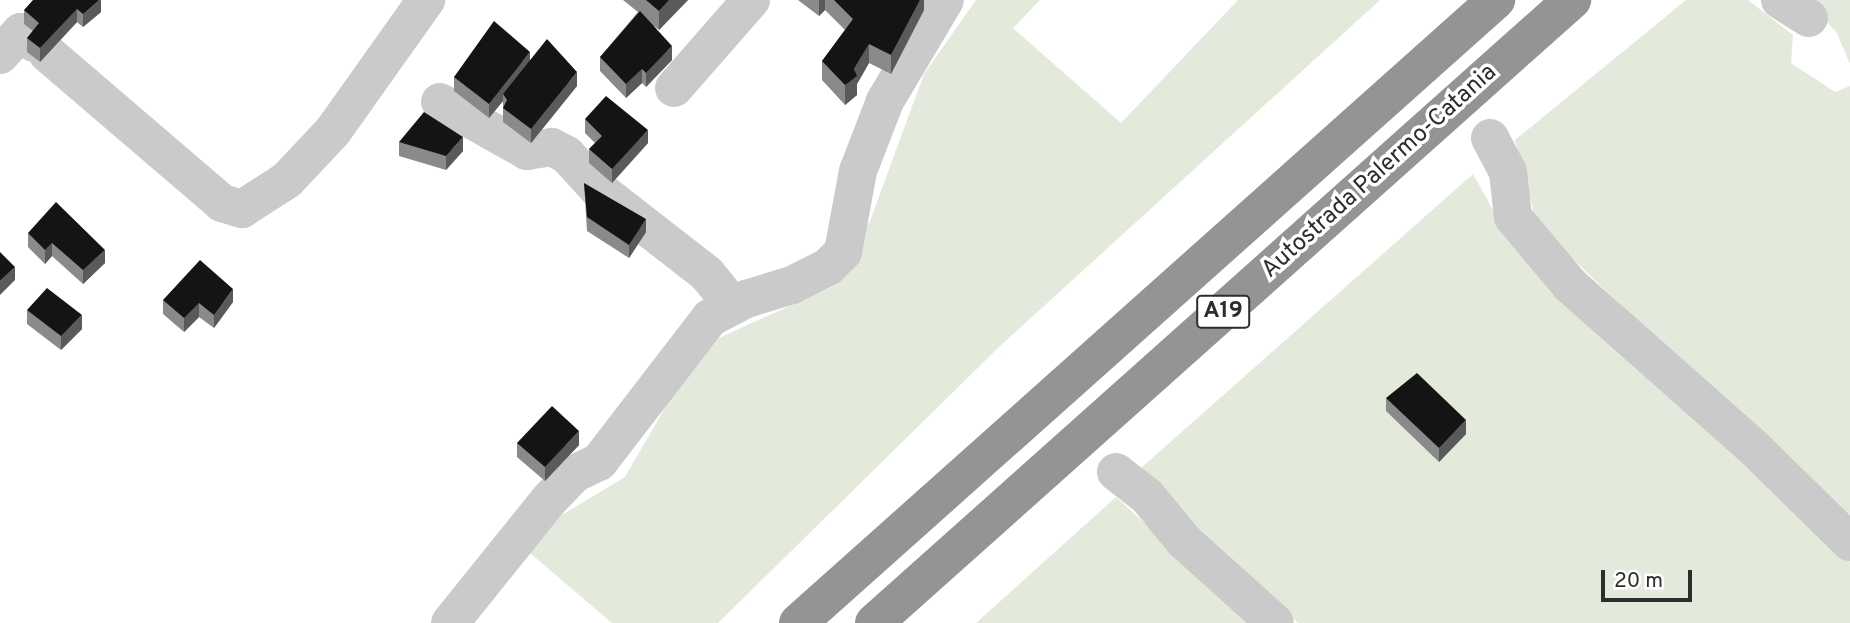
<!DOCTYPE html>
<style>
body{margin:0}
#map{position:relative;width:1850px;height:623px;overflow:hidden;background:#fff;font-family:Overpass,sans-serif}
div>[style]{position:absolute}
.green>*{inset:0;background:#e3e9db}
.minor>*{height:38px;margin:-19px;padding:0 19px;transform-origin:19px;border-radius:19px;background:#cacaca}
.highway>*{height:38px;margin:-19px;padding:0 19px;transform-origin:19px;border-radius:19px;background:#949494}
.wall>*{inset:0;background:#8a8a8a}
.shaded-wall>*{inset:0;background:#5a5a5a}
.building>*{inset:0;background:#141414}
span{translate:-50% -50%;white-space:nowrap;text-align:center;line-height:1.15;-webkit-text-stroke:7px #fff;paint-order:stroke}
.shield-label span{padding:2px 5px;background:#fff;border:2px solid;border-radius:5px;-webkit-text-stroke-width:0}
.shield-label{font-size:23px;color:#2d2d2d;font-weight:700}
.street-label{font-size:24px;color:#2d2d2d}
.scale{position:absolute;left:1601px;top:570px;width:91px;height:32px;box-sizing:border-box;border:4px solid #2d2d2d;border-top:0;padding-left:9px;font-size:21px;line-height:24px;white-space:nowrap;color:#2d2d2d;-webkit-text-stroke:5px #fff;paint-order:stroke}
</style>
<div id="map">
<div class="green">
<i style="clip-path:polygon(976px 0,1040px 0,1013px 28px,1121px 123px,1238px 0,1380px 0,1000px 346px,718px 623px,612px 623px,517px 542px,625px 477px,669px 401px,719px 338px,838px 284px,870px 221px,924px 74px)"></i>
<i style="clip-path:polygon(1686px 0,1748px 0,1793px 35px,1791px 63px,1835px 92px,1850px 86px,1850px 523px,1537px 225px,1515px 140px)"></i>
<i style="clip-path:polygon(1807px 0,1850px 0,1850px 64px,1837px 33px)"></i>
<i style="clip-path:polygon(1473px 174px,1514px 248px,1850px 562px,1850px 623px,1298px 623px,1201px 539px,1141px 468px)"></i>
<i style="clip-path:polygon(1116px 497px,1254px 623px,976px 623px)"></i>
</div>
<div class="minor">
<i style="left:1780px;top:0;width:34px;rotate:32deg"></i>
<i style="left:47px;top:53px;width:230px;rotate:40.6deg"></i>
<i style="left:222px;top:203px;width:21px;rotate:17deg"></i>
<i style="left:242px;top:209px;width:54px;rotate:-32.8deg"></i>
<i style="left:287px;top:180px;width:67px;rotate:-46.8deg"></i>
<i style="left:333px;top:131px;width:161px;rotate:-54.6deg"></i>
<i style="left:0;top:55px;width:31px;rotate:-48deg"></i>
<i style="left:21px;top:32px;width:17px;rotate:40deg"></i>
<i style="left:674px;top:88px;width:117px;rotate:-48.8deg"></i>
<i style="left:440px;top:102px;width:100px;rotate:29.4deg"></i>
<i style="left:527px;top:151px;width:25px;rotate:-9deg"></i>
<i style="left:552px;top:147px;width:17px;rotate:28deg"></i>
<i style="left:567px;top:155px;width:46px;rotate:47.6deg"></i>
<i style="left:598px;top:189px;width:138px;rotate:37.9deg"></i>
<i style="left:707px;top:274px;width:41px;rotate:50.9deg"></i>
<i style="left:1490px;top:138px;width:38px;rotate:62deg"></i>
<i style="left:1508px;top:172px;width:45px;rotate:83.7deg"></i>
<i style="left:1513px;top:217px;width:89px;rotate:50deg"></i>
<i style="left:1570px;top:285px;width:244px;rotate:41.5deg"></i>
<i style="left:1753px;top:447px;width:136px;rotate:44.4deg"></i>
<i style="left:1116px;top:472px;width:39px;rotate:38deg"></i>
<i style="left:1147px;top:496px;width:58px;rotate:50.6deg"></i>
<i style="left:1184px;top:541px;width:122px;rotate:42deg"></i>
<i style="left:450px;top:623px;width:158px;rotate:-51.2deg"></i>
<i style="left:549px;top:500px;width:36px;rotate:-46deg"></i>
<i style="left:574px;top:474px;width:28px;rotate:-26deg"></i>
<i style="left:599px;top:462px;width:182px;rotate:-52.4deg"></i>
<i style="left:710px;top:318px;width:41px;rotate:-27.8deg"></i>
<i style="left:746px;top:299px;width:48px;rotate:-16.9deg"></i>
<i style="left:792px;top:285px;width:40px;rotate:-26.6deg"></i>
<i style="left:828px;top:267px;width:21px;rotate:-45deg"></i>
<i style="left:843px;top:252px;width:82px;rotate:-79.5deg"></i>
<i style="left:858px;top:171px;width:75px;rotate:-68.9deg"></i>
<i style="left:885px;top:101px;width:117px;rotate:-59.3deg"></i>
</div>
<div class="highway">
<i style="left:798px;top:623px;width:936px;rotate:-41.75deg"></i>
<i style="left:874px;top:623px;width:936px;rotate:-41.75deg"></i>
</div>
<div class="wall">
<i style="clip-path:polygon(101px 0,101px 12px,83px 27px,77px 22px,40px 62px,27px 52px,27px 38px,33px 31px,24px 24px,24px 10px)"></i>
<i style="clip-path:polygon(623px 0,688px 0,659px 30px,654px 26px,672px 60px,646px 87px,642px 83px,626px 98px,600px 71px,600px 57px,638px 12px)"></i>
<i style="clip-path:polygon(798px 0,924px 0,924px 10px,891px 74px,869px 63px,857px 84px,857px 95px,845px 105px,822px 80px,822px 61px,845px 30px,825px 10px,819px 16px)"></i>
<i style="clip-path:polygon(530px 60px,577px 86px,531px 143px,503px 122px,503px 101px,489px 118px,454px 91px,454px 77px)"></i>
<i style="clip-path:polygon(585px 119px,648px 143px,612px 183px,589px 163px,589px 149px,595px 143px,585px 133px)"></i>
<i style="clip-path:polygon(399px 142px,463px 151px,446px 170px,399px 156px)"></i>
<i style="clip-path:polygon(584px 183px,646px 232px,629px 258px,587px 231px)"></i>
<i style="clip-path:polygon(28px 233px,105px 263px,83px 284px,52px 256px,45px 264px,28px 247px)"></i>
<i style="clip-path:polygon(163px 300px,233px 302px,214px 328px,199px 317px,184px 332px,163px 314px)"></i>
<i style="clip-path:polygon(27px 310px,82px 329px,61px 350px,27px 324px)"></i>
<i style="clip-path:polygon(1386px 398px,1466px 434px,1439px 462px,1386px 411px)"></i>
<i style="clip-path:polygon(517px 443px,579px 445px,545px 481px,517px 457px)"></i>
</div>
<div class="shaded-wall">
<i style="clip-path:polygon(99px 0,101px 0,101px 12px,83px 27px,83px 14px)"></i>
<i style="clip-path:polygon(669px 0,688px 0,659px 30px,659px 11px)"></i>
<i style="clip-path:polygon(819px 0,825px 0,825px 10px,819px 16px)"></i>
<i style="clip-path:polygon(920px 0,924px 0,924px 10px,891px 74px,891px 55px)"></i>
<i style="clip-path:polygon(77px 9px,77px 22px,40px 62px,40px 48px)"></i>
<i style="clip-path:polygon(869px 44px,869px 63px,857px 84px,857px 95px,845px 105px,845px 85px)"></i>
<i style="clip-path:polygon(672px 46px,672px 60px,646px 87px,646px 73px)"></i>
<i style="clip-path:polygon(530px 52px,530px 66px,503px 94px,503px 101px,489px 118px,489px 104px)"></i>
<i style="clip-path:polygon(642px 69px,642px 83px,626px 98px,626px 84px)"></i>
<i style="clip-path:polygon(577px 72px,577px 86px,531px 143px,531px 129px)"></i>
<i style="clip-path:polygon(648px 130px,648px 143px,612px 183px,612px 169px)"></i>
<i style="clip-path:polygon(463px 137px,463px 151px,446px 170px,446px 156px)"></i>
<i style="clip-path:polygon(646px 219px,646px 232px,629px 258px,629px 245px)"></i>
<i style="clip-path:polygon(52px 243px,52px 256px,45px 264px,45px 250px)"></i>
<i style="clip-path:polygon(105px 250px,105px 263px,83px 284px,83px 270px)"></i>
<i style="clip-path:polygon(15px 267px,15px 280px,0 295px,0 281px)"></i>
<i style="clip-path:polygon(233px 289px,233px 302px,214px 328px,214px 315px)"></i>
<i style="clip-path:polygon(199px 303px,199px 317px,184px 332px,184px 318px)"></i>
<i style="clip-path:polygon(82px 315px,82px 329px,61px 350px,61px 336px)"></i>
<i style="clip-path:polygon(1466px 420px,1466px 434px,1439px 462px,1439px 448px)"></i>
<i style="clip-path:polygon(579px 431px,579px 445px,545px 481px,545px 467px)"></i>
</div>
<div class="building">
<i style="clip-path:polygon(33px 0,99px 0,83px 14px,77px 9px,40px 48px,27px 38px,39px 23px,24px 10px)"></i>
<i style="clip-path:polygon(646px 0,669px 0,659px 11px)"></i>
<i style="clip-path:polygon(834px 0,920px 0,891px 55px,869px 44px,854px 69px,857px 76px,845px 85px,822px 61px,853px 19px)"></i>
<i style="clip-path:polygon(640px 11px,672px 46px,646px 73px,642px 69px,626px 84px,600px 57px)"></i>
<i style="clip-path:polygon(494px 21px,530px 52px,489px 104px,454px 77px)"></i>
<i style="clip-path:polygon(547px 39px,577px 72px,531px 129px,503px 108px,507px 100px,503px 94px)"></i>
<i style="clip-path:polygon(606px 96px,648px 130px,612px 169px,589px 149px,602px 136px,585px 119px)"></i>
<i style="clip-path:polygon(424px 112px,463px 137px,446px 156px,399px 142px)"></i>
<i style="clip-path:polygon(584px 183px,646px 219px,629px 245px,587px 217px)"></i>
<i style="clip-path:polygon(56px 202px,105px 250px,83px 270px,52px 243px,45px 250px,28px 233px)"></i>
<i style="clip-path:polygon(0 252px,15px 267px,0 281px)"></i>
<i style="clip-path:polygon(200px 260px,233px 289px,214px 315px,199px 303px,184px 318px,163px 300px)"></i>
<i style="clip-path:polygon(47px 288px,82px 315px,61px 336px,27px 310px)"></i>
<i style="clip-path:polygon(1417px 373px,1466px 420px,1439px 448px,1386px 398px)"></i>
<i style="clip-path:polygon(552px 406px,579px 431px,545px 467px,517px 443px)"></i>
</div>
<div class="shield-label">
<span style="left:1223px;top:312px">A19</span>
</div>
<div class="street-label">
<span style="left:1380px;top:172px;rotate:-42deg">Autostrada Palermo-Catania</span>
</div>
<div class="scale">20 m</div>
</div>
